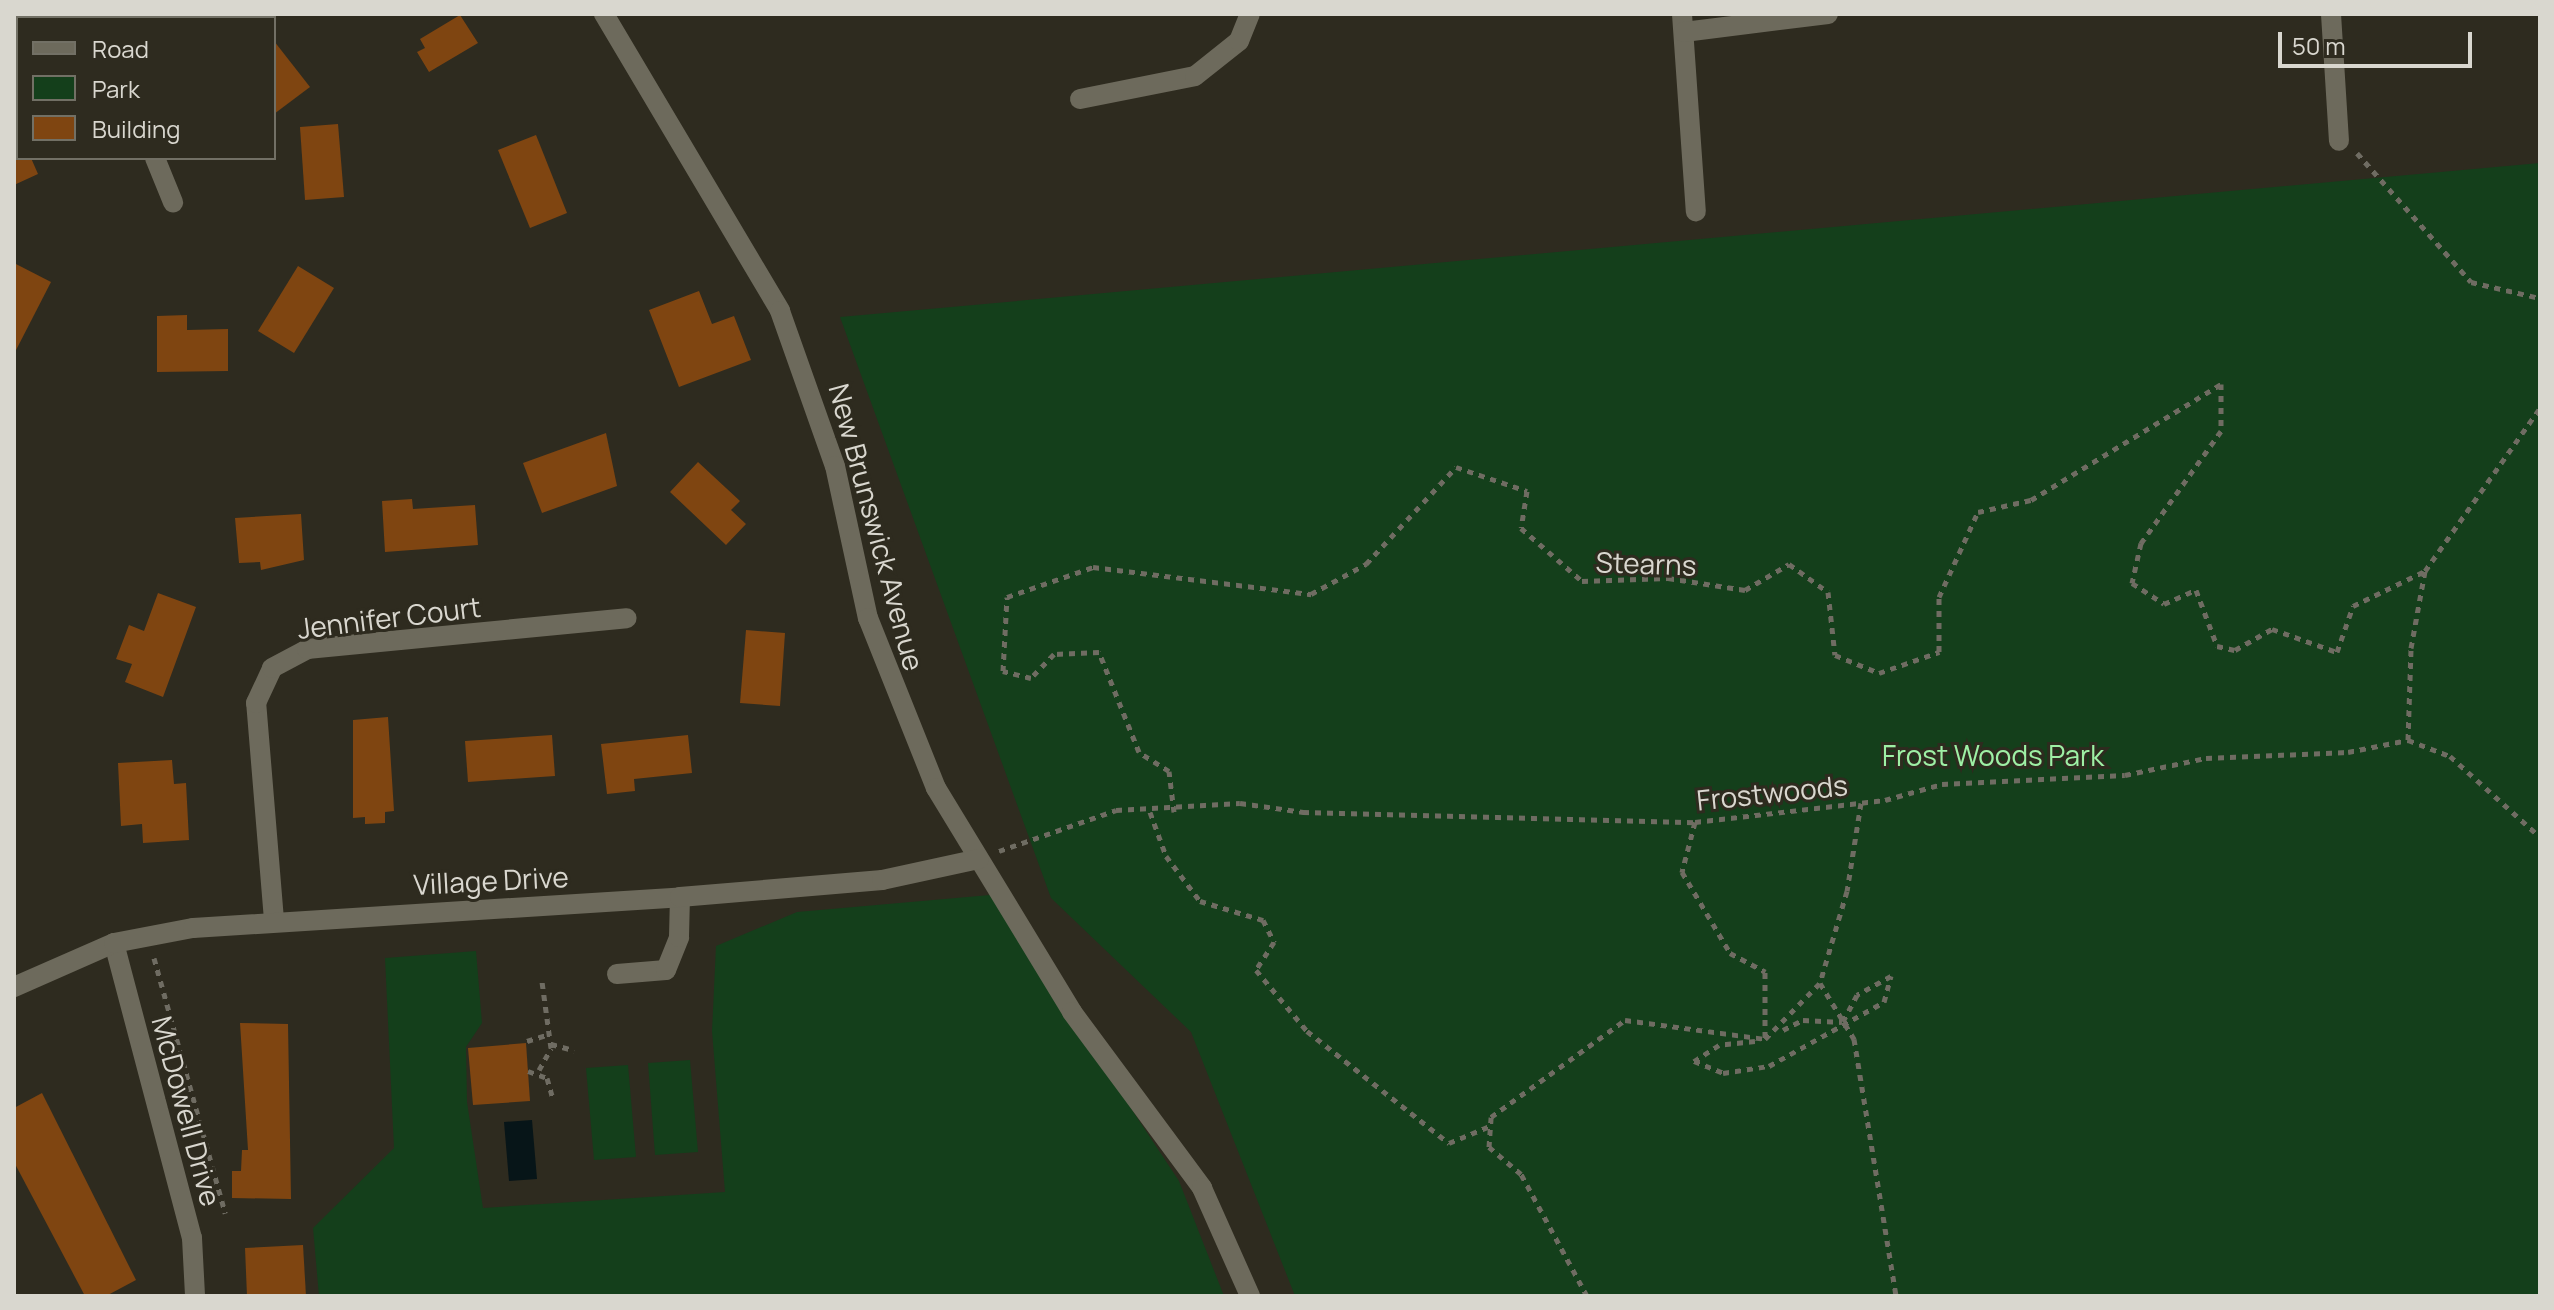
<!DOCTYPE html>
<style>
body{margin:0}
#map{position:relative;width:2554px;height:1310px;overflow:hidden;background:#2e2b1f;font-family:Manrope,sans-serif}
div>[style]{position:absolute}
.green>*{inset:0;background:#143f1b}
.water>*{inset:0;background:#071518}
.building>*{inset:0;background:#7f4511}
.path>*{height:5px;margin-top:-2.5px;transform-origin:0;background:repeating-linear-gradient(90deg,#6f6c62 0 6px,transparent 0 12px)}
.minor>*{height:20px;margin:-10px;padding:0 10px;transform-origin:10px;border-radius:10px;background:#6d6a5c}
span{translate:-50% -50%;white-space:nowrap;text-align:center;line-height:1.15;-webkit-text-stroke:6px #2e2b1f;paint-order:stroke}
.street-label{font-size:28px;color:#d9d7cf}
.park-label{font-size:28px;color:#9ef0a5}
.frame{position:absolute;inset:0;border:16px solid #d9d7cf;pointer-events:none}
.legend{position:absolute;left:16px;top:16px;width:260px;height:144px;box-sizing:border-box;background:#2e2b1f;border:2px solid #727065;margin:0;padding:10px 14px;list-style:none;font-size:24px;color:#d9d7cf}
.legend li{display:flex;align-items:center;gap:16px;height:40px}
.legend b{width:40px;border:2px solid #727065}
.scale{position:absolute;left:2278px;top:32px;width:194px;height:36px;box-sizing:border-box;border:4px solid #d9d7cf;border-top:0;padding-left:10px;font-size:24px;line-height:28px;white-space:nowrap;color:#d9d7cf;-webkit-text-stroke:6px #2e2b1f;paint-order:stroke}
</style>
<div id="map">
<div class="green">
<i style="clip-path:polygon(2540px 163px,2540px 1296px,1295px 1296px,1191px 1032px,1051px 898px,840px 317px)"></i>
<i style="clip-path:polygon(990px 895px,1179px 1181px,1224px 1296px,319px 1296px,313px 1228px,394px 1148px,385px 958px,476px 951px,482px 1023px,466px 1047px,467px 1102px,483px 1208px,725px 1192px,712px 1031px,716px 946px,797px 912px)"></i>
<i style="clip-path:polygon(690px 1060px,698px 1152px,655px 1155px,648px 1063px)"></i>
<i style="clip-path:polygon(628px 1065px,636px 1157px,594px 1160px,586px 1068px)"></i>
</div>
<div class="water">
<i style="clip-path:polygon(532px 1120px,537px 1179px,509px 1181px,504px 1122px)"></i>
</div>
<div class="building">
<i style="clip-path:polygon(460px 15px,478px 43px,429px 72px,417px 52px,425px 48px,420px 39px)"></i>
<i style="clip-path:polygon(274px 41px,310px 87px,274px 114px)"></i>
<i style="clip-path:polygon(14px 118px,18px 158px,31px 158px,38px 174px,14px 185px)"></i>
<i style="clip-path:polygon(338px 124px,344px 197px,305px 200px,300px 127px)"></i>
<i style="clip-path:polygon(536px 135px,567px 213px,530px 228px,498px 150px)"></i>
<i style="clip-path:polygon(14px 263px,51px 282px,14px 354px)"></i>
<i style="clip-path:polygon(298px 266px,334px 288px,294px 353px,258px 331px)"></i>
<i style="clip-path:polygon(699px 291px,712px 324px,734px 316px,751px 360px,679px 387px,649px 310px)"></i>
<i style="clip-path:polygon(187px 315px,187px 330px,228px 329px,228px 371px,157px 372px,157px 316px)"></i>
<i style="clip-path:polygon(606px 433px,617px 486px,542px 513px,523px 463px)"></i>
<i style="clip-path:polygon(698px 462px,740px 501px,731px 510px,746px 524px,726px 545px,670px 492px)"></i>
<i style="clip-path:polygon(412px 499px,413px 509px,475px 505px,478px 545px,385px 552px,382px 501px)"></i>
<i style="clip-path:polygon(301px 514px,304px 560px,261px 570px,260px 562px,239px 563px,235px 518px)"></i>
<i style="clip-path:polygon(158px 593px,196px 607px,163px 697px,125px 682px,132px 664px,116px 659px,129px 625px,144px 631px)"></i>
<i style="clip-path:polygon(746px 630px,785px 633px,780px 706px,740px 703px)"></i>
<i style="clip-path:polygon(388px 717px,394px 811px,385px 812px,385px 823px,365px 824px,365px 817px,353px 818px,353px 720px)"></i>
<i style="clip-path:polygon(552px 735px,555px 776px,468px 782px,465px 741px)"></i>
<i style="clip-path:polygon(688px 735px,692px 773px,634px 779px,635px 791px,607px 794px,601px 744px)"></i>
<i style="clip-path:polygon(172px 760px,174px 784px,186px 783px,189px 840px,143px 843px,142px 824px,121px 826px,118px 763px)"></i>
<i style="clip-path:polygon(240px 1023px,288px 1024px,291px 1199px,232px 1198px,232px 1171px,241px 1171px,242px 1150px,248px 1150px)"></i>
<i style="clip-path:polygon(526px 1043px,530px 1101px,473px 1105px,468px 1048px)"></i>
<i style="clip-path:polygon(42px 1093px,136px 1280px,106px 1296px,85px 1296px,14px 1162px,14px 1108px)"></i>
<i style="clip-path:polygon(303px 1245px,306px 1296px,247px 1296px,245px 1248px)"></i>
</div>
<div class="path">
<i style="left:2357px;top:153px;width:172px;rotate:48.5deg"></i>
<i style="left:2471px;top:282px;width:71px;rotate:13.1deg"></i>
<i style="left:2408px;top:740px;width:92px;rotate:-88.1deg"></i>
<i style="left:2411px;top:648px;width:78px;rotate:-79.7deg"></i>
<i style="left:2425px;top:571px;width:199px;rotate:-54.8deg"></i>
<i style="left:1861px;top:803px;width:89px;rotate:99deg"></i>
<i style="left:1847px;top:891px;width:96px;rotate:106.4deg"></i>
<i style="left:1820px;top:983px;width:66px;rotate:58.7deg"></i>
<i style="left:1854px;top:1039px;width:260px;rotate:80.7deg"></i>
<i style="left:1150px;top:812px;width:47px;rotate:70deg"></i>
<i style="left:1166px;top:856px;width:56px;rotate:52.9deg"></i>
<i style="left:1200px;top:901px;width:66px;rotate:16.8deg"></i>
<i style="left:1263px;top:920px;width:25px;rotate:63deg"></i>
<i style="left:1274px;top:942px;width:33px;rotate:123deg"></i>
<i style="left:1256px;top:970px;width:80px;rotate:50.1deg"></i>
<i style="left:1307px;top:1031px;width:181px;rotate:38.3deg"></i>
<i style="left:1449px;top:1143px;width:44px;rotate:-22.5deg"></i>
<i style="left:1174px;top:812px;width:41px;rotate:-97deg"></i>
<i style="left:1169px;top:771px;width:36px;rotate:-148deg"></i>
<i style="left:1139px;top:752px;width:108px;rotate:-111.8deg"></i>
<i style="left:1099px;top:652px;width:45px;rotate:177.5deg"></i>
<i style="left:1054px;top:654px;width:33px;rotate:134deg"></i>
<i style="left:1031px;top:678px;width:29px;rotate:-166deg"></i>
<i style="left:1003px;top:671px;width:74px;rotate:-86.9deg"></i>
<i style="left:1007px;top:597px;width:91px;rotate:-19.2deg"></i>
<i style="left:1093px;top:567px;width:220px;rotate:7.1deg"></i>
<i style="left:1311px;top:594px;width:63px;rotate:-28.6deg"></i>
<i style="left:1366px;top:564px;width:132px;rotate:-47.1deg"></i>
<i style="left:1456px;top:467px;width:75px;rotate:18.7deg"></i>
<i style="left:1527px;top:491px;width:37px;rotate:99deg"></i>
<i style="left:1521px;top:528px;width:81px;rotate:41deg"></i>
<i style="left:1582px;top:581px;width:86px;rotate:-2deg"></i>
<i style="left:1668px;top:578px;width:78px;rotate:8.9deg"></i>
<i style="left:1745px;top:590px;width:51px;rotate:-30.6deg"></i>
<i style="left:1789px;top:564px;width:48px;rotate:35.7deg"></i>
<i style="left:1828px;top:592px;width:63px;rotate:83.7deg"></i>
<i style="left:1835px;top:655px;width:48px;rotate:22.2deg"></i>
<i style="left:1879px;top:673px;width:64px;rotate:-19.3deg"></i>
<i style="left:1939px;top:652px;width:55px;rotate:-90deg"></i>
<i style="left:1939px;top:597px;width:94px;rotate:-65.4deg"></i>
<i style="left:1978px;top:512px;width:54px;rotate:-12.8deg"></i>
<i style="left:2031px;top:500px;width:223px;rotate:-31.4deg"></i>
<i style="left:2221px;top:384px;width:47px;rotate:90deg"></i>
<i style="left:2221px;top:431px;width:138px;rotate:125.5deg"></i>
<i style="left:2141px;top:543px;width:41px;rotate:102.7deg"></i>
<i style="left:2132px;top:583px;width:38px;rotate:33deg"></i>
<i style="left:2164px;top:604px;width:35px;rotate:-24deg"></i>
<i style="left:2196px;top:590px;width:60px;rotate:69.4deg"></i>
<i style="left:2217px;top:646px;width:18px;rotate:13deg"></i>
<i style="left:2235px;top:650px;width:43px;rotate:-29.6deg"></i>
<i style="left:2272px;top:629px;width:69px;rotate:19.5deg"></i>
<i style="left:2337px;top:652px;width:49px;rotate:-70.8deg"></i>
<i style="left:2353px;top:606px;width:80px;rotate:-25.9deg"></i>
<i style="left:1695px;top:822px;width:52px;rotate:104.6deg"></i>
<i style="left:1682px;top:872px;width:94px;rotate:59.3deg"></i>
<i style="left:1730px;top:953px;width:40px;rotate:28deg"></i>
<i style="left:1765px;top:972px;width:66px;rotate:90deg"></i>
<i style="left:999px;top:851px;width:124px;rotate:-19.3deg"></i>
<i style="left:1116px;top:810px;width:124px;rotate:-3.2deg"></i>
<i style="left:1240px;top:803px;width:64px;rotate:8.1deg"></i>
<i style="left:1303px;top:812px;width:392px;rotate:1.5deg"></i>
<i style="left:1695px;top:822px;width:191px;rotate:-6.6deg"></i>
<i style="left:1885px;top:800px;width:59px;rotate:-15.7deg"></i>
<i style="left:1942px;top:784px;width:183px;rotate:-2.8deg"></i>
<i style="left:2125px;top:775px;width:83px;rotate:-11.9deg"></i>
<i style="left:2206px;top:758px;width:142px;rotate:-2.4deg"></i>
<i style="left:2348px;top:752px;width:61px;rotate:-11.3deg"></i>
<i style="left:2408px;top:740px;width:45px;rotate:20.9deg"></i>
<i style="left:2450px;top:756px;width:121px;rotate:42deg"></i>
<i style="left:154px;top:958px;width:265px;rotate:74.4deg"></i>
<i style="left:1783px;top:1030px;width:22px;rotate:-27deg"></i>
<i style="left:1803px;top:1020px;width:39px;rotate:3deg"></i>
<i style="left:527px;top:1041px;width:24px;rotate:-17deg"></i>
<i style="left:1755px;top:1041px;width:36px;rotate:174deg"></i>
<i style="left:1719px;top:1045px;width:30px;rotate:147deg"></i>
<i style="left:1694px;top:1061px;width:31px;rotate:22deg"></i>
<i style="left:1723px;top:1073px;width:47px;rotate:-8.7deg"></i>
<i style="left:1769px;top:1066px;width:132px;rotate:-29.1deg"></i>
<i style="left:1884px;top:1002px;width:27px;rotate:-75deg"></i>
<i style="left:1891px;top:976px;width:39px;rotate:151deg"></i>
<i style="left:1857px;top:995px;width:30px;rotate:118deg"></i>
<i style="left:551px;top:1044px;width:24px;rotate:15deg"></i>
<i style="left:539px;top:1070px;width:25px;rotate:-61deg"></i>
<i style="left:551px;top:1048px;width:68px;rotate:-97.7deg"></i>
<i style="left:528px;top:1071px;width:20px;rotate:20deg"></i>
<i style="left:547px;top:1078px;width:22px;rotate:74deg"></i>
<i style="left:1587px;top:1296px;width:139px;rotate:-118.4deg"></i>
<i style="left:1521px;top:1174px;width:42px;rotate:-139.8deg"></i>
<i style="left:1489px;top:1147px;width:30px;rotate:-86deg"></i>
<i style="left:1491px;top:1117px;width:165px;rotate:-35.9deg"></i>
<i style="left:1625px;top:1020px;width:141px;rotate:7.7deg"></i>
<i style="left:1765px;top:1039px;width:78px;rotate:-45.5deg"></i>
</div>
<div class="minor">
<i style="left:115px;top:14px;width:4px;rotate:90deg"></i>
<i style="left:604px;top:14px;width:345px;rotate:59.3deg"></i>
<i style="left:780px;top:311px;width:164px;rotate:70.5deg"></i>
<i style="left:835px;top:466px;width:156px;rotate:77.8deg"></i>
<i style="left:868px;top:618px;width:183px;rotate:68.2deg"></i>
<i style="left:936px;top:788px;width:262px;rotate:58.7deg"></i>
<i style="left:1072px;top:1012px;width:219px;rotate:53.5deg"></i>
<i style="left:1202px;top:1188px;width:118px;rotate:66deg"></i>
<i style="left:1682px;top:14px;width:198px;rotate:86deg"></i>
<i style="left:2331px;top:14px;width:127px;rotate:86.4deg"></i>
<i style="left:1684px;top:32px;width:145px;rotate:-7.1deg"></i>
<i style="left:1080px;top:99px;width:117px;rotate:-11.3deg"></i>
<i style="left:1195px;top:76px;width:56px;rotate:-38.5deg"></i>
<i style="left:1239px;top:41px;width:29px;rotate:-68deg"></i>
<i style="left:155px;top:158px;width:48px;rotate:67.8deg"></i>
<i style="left:274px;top:920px;width:218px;rotate:-94.7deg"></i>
<i style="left:256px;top:703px;width:38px;rotate:-65deg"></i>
<i style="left:272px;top:668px;width:40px;rotate:-28deg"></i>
<i style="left:307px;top:649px;width:321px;rotate:-5.5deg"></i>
<i style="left:114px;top:943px;width:305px;rotate:75.2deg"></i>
<i style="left:192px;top:1238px;width:58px;rotate:87deg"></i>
<i style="left:617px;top:974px;width:49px;rotate:-4.7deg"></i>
<i style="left:666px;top:970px;width:35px;rotate:-68deg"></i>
<i style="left:679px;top:937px;width:40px;rotate:-88.6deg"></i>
<i style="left:14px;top:987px;width:109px;rotate:-23.7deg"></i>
<i style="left:114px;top:943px;width:80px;rotate:-10.8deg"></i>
<i style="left:193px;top:928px;width:488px;rotate:-3.6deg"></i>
<i style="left:680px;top:897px;width:203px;rotate:-4.8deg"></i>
<i style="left:882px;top:880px;width:99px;rotate:-12.2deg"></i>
</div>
<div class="street-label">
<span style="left:877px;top:527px;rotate:75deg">New Brunswick Avenue</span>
<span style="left:1646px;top:563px;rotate:2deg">Stearns</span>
<span style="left:389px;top:617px;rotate:-7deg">Jennifer Court</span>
<span style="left:1772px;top:792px;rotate:-6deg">Frostwoods</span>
<span style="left:491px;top:880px;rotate:-3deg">Village Drive</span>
<span style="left:187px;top:1111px;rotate:75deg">McDowell Drive</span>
</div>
<div class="park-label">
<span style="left:1993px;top:755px">Frost Woods Park</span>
</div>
<div class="frame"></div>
<ul class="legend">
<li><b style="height:10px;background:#6d6a5c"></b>Road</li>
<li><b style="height:22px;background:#143f1b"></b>Park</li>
<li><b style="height:22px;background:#7f4511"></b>Building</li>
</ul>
<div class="scale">50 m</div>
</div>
